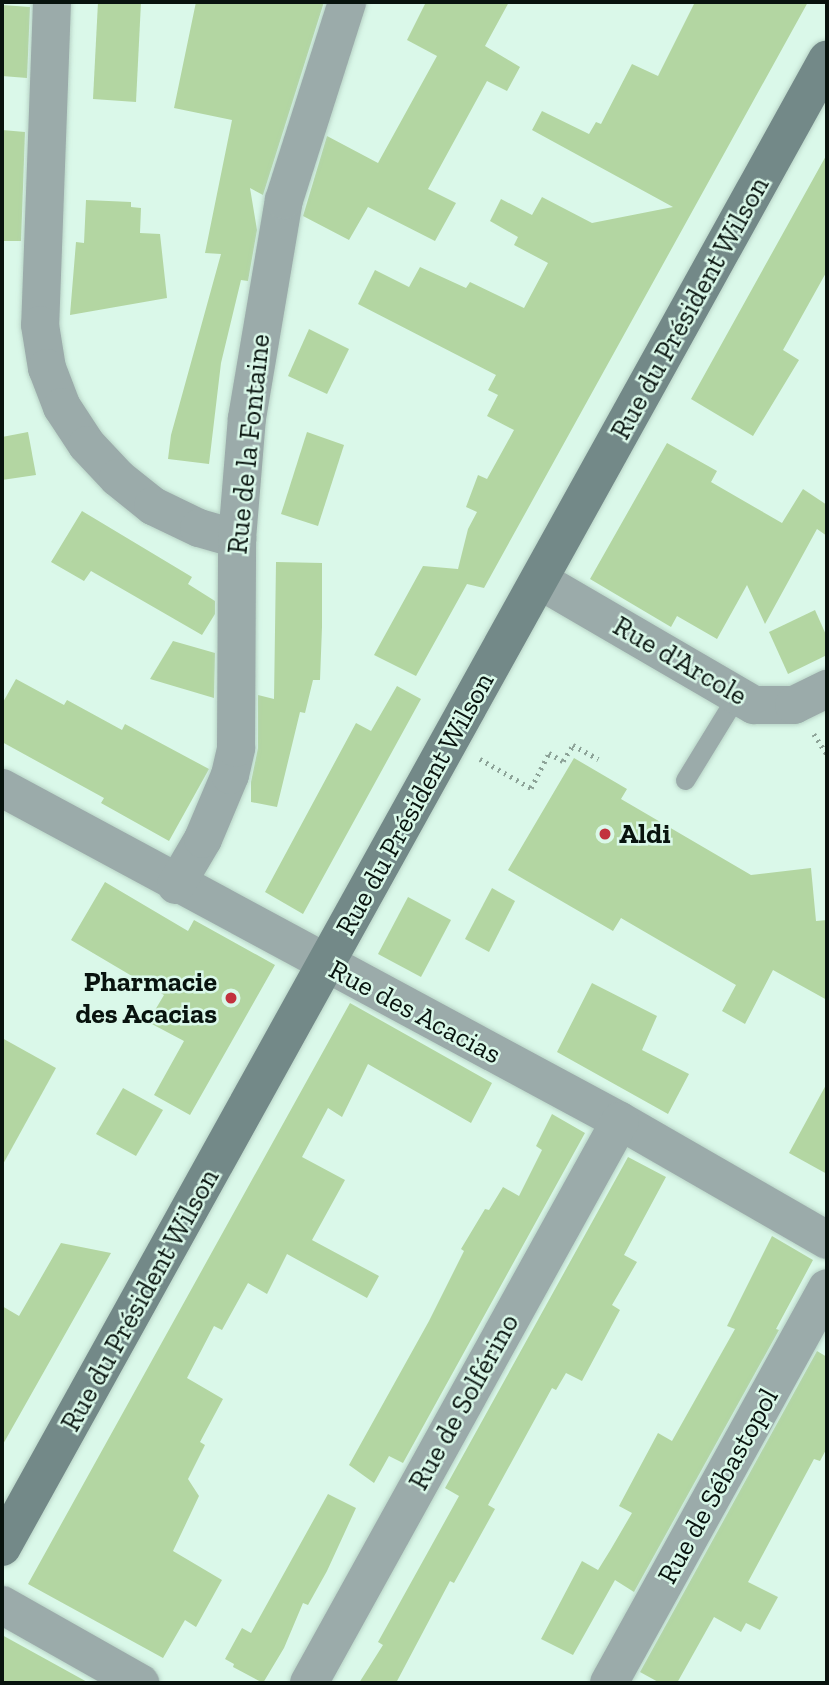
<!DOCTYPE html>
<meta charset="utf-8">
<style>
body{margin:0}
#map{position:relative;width:829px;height:1685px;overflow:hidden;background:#daf8e9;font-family:"Zilla Slab",serif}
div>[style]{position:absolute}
.building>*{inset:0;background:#b3d6a2}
.path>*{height:4.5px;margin-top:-2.25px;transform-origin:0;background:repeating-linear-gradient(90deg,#8ca297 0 2px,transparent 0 7px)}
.roads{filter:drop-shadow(0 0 2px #b8d3c6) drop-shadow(0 0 2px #b8d3c6)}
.lane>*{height:19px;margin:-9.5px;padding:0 9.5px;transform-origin:9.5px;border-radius:9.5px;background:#9babaa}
.street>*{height:38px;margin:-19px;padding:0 19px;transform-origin:19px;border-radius:19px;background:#9babaa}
.secondary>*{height:38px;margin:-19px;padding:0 19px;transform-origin:19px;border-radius:19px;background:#738988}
.dots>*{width:19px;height:19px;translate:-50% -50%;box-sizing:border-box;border:4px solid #daf8e9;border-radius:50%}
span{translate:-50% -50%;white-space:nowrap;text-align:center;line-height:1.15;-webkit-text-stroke:5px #daf8e9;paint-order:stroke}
.street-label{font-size:28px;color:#08130e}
.poi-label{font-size:28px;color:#08130e;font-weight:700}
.left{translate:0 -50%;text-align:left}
.right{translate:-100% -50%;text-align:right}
.frame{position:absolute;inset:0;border:4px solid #08130e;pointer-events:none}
</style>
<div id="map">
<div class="building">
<i style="clip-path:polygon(98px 2px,141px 2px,136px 102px,93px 99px)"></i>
<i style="clip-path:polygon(196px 2px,324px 2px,263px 195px,250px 188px,257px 230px,248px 281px,241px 280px,221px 363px,209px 464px,168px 459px,171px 435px,221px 254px,205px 253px,232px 120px,174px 108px)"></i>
<i style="clip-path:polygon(426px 2px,509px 2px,485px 46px,520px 67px,507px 91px,487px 81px,428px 189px,456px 203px,435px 241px,368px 207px,349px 240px,303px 216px,327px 136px,378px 163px,437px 56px,407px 40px)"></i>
<i style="clip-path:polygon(695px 2px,808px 2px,484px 588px,467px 584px,416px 676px,374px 655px,423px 566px,458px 569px,468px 529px,477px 512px,466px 507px,478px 475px,487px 479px,514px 430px,487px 416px,498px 395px,488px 390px,496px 375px,358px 304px,375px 270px,409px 287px,420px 267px,466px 288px,470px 282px,524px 308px,548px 263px,514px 245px,518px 237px,490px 221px,501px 199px,532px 215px,542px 197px,592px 223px,673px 207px,532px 130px,542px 111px,589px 134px,596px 122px,601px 124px,632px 64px,658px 76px)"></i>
<i style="clip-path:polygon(2px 5px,30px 7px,27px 78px,2px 76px)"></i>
<i style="clip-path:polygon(2px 130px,25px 132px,21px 241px,2px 241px)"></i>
<i style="clip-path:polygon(827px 154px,827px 271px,783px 350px,799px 360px,753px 436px,691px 399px)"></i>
<i style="clip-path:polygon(86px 200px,131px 202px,131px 207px,141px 208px,140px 233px,160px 234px,167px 298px,70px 315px,76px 242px,84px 243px)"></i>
<i style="clip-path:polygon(309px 329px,349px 349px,327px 394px,288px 376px)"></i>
<i style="clip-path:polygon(28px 432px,36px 475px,2px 480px,2px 437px)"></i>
<i style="clip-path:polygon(307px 432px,344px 445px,318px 526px,281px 514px)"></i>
<i style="clip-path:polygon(667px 443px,717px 471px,711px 482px,782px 523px,803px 489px,827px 505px,827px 536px,817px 529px,765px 624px,747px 585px,717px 639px,677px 616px,671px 627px,590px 579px)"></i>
<i style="clip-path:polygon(82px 511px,192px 577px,188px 584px,215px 601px,215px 614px,202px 635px,91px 571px,84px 581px,51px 562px)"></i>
<i style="clip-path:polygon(276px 562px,322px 563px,322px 627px,320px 680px,313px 680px,305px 713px,300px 712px,277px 807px,251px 802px,251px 782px,258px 748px,258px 695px,274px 699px)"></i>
<i style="clip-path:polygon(815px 610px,827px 637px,827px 655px,788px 674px,769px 632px)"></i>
<i style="clip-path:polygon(173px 641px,215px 653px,214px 698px,150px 679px)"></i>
<i style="clip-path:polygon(16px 679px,64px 705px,67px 700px,122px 730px,125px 724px,209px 769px,169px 841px,101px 803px,104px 798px,2px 742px,2px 704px)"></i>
<i style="clip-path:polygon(397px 686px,421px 699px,303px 914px,265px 892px,356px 723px,371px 731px)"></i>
<i style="clip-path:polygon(574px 758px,627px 789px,621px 799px,751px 875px,811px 868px,816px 921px,827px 920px,827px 1000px,773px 970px,745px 1024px,722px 1011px,736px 985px,621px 918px,613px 931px,508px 870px)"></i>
<i style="clip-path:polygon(105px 882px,188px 931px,194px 920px,275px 965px,190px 1115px,154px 1095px,184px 1041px,148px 1022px,164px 995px,71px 940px)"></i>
<i style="clip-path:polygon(492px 888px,515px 901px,489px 952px,465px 939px)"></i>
<i style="clip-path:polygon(408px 897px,451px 920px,421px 977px,378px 954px)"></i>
<i style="clip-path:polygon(592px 983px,657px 1016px,642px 1050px,689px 1074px,668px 1114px,557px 1052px)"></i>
<i style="clip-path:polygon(350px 1003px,492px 1083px,471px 1123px,368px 1064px,342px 1117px,328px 1108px,302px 1157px,345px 1180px,312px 1240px,379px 1276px,367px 1298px,287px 1254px,267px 1294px,248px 1283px,222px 1330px,214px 1326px,187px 1378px,223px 1399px,200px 1442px,205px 1445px,188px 1479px,199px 1496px,173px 1551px,222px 1580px,196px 1627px,185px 1620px,163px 1658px,28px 1584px)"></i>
<i style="clip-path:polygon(2px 1038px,56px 1068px,2px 1166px)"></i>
<i style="clip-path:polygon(827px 1083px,827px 1174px,789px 1153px)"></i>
<i style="clip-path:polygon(123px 1088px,163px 1110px,136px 1156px,96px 1134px)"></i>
<i style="clip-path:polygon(552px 1114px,585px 1133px,403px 1463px,389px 1456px,374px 1483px,349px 1465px,429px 1321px,464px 1251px,461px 1249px,485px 1209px,489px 1210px,503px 1187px,519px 1196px,542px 1150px,536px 1146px)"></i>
<i style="clip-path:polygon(628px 1157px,666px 1177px,624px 1255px,637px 1262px,612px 1305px,620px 1310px,582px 1381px,566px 1373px,556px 1390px,552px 1388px,488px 1505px,495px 1509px,454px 1583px,450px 1581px,396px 1683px,359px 1683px,383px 1645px,378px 1642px,459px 1496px,445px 1488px)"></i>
<i style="clip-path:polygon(772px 1236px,813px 1260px,776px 1329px,779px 1330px,634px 1592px,615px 1580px,573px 1655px,541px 1639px,582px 1561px,598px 1570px,611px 1549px,632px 1513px,619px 1506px,658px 1433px,672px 1441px,735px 1329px,727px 1326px)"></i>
<i style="clip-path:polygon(61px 1243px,111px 1253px,2px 1446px,2px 1306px,19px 1316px)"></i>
<i style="clip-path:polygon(817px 1351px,827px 1357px,827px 1448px,820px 1461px,814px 1459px,748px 1582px,778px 1597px,760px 1630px,746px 1623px,741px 1632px,714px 1617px,677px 1683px,660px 1683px,640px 1672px)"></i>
<i style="clip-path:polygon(328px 1494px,356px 1508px,327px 1571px,308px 1605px,303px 1603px,284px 1648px,263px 1683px,233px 1667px,234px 1664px,225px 1659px,242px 1628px,251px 1633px)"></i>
<i style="clip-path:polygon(2px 1635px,89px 1683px,2px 1683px)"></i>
</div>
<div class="path">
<i style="left:814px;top:734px;width:24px;rotate:57deg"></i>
<i style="left:480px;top:759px;width:59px;rotate:29.6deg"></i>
<i style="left:531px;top:788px;width:39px;rotate:-63deg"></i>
<i style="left:549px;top:753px;width:16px;rotate:30deg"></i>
<i style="left:563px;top:761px;width:19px;rotate:-58deg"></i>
<i style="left:573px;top:745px;width:29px;rotate:29deg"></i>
</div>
<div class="roads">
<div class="lane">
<i style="left:685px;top:780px;width:100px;rotate:-58.5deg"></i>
</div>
<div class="street">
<i style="left:52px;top:2px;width:323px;rotate:92.1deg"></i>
<i style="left:40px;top:325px;width:44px;rotate:80.8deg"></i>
<i style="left:47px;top:368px;width:42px;rotate:69deg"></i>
<i style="left:62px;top:407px;width:45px;rotate:56.7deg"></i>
<i style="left:87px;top:445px;width:45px;rotate:46.8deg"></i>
<i style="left:118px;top:478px;width:45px;rotate:38.7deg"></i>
<i style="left:153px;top:506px;width:51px;rotate:25.6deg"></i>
<i style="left:199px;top:528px;width:40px;rotate:16deg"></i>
<i style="left:539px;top:580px;width:249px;rotate:30.2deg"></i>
<i style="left:754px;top:705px;width:40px"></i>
<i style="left:794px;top:705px;width:37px;rotate:-26deg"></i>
<i style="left:2px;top:788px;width:702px;rotate:28.32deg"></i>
<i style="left:620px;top:1121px;width:239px;rotate:29.9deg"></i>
<i style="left:176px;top:885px;width:53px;rotate:-59.6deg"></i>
<i style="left:203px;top:839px;width:69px;rotate:-67.1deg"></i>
<i style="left:230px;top:775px;width:28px;rotate:-77deg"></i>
<i style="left:236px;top:748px;width:209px;rotate:-89.7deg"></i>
<i style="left:237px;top:539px;width:121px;rotate:-85.3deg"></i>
<i style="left:247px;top:418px;width:221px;rotate:-80.4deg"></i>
<i style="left:284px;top:200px;width:208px;rotate:-72.3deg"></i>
<i style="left:2px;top:1605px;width:159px;rotate:29.5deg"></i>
<i style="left:309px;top:1683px;width:642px;rotate:-61.04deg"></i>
<i style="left:609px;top:1683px;width:451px;rotate:-61.1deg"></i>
</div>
<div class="secondary">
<i style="left:2px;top:1547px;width:1701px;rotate:-60.98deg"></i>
</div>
</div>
<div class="dots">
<i style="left:605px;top:834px;background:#c2323e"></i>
<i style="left:231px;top:998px;background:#c2323e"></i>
</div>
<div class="street-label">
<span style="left:690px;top:308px;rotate:-61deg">Rue du Président Wilson</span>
<span style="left:249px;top:444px;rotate:-84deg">Rue de la Fontaine</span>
<span style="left:680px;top:661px;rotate:30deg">Rue d'Arcole</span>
<span style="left:415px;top:804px;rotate:-61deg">Rue du Président Wilson</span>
<span style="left:415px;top:1012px;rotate:28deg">Rue des Acacias</span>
<span style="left:140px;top:1300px;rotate:-61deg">Rue du Président Wilson</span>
<span style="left:464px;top:1402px;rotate:-61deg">Rue de Solférino</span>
<span style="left:718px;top:1486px;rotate:-61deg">Rue de Sébastopol</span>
</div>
<div class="poi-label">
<span class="left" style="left:619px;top:834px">Aldi</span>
<span class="right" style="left:217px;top:998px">Pharmacie<br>des Acacias</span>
</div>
<div class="frame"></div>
</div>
